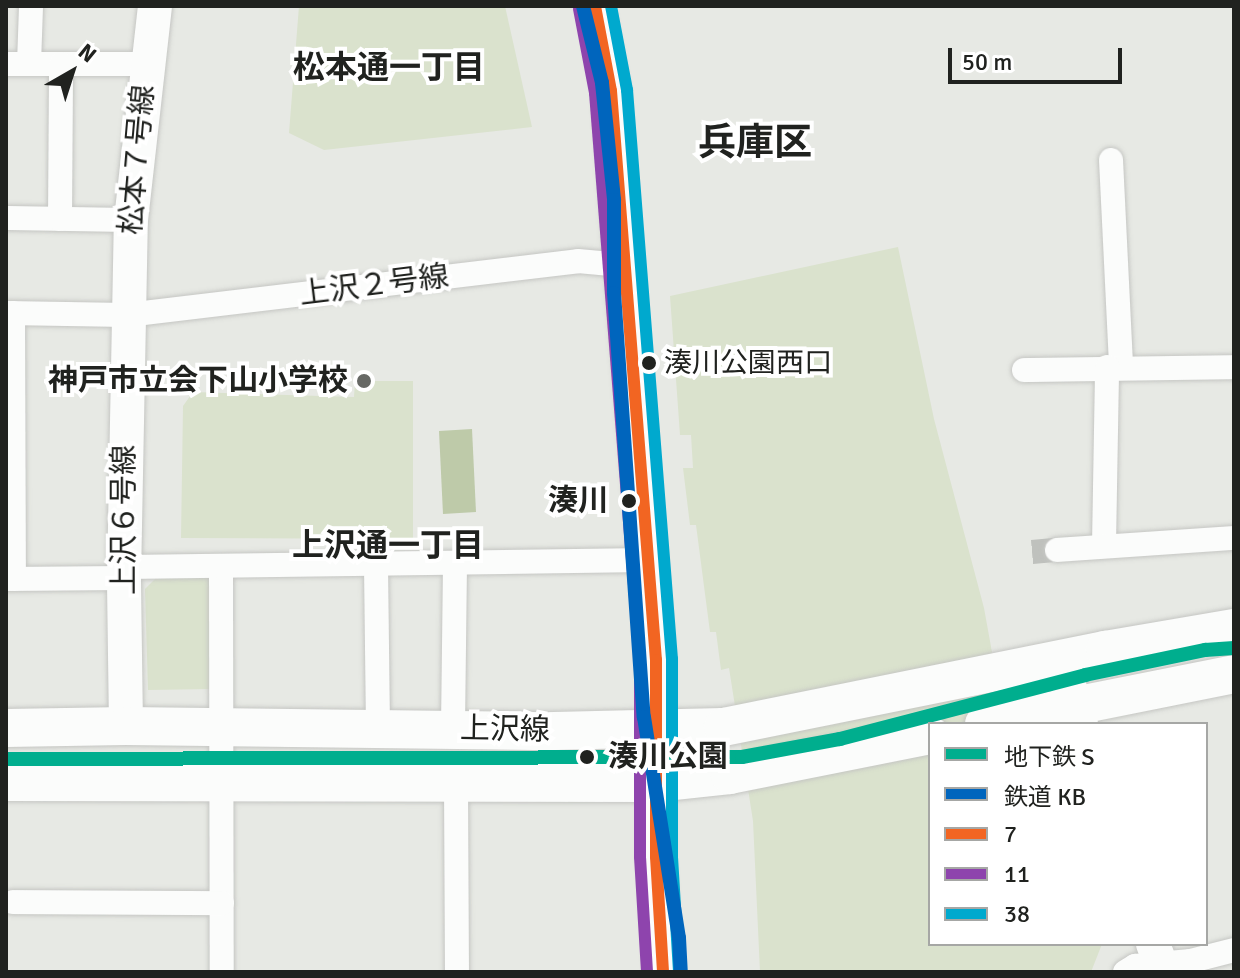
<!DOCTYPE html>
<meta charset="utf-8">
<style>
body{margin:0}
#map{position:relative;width:1240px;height:978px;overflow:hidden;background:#e7e9e4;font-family:Signika,"Noto Sans JP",sans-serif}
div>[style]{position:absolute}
.green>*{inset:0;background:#dae2cd}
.water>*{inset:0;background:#becaa9}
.street-tunnel>*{height:24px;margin-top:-12px;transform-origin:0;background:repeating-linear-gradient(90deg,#bfc1bd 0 24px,transparent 0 36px)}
.roads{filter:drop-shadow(0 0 2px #c5c6c3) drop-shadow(0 0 2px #c5c6c3)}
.street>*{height:24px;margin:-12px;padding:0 12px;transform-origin:12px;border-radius:12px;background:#fbfcfb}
.secondary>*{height:34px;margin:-17px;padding:0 17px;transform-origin:17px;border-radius:17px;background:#fbfcfb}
.primary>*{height:38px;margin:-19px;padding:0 19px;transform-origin:19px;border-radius:19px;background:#fbfcfb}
.bus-1>*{height:12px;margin:-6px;padding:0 6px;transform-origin:6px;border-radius:6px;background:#f26522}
.bus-2>*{height:12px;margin:-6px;padding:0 6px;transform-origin:6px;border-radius:6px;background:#8e44ad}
.bus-3>*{height:12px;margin:-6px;padding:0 6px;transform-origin:6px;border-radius:6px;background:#00a9ce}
.rail-1>*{height:14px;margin:-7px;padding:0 7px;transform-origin:7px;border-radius:7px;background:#0065bd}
.metro-1>*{height:14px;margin:-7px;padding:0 7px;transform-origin:7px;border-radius:7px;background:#00ae8e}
.dots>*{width:22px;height:22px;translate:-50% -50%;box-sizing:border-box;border:4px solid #fff;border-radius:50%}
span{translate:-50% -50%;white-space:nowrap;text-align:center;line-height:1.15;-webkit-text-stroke:8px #fff;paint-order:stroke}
.bus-label{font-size:28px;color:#20221f}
.left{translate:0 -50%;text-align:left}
.street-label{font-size:30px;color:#20221f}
.poi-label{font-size:30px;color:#20221f;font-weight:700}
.right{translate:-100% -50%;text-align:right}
.stop-label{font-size:30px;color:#20221f;font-weight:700}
.neighbourhood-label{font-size:32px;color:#20221f;font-weight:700}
.district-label{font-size:38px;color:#20221f;font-weight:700}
.frame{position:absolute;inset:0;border:8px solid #20221f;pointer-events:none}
.legend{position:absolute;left:928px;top:722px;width:280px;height:224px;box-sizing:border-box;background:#fff;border:2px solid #a6a7a5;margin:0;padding:10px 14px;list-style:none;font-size:24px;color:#20221f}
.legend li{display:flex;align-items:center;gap:16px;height:40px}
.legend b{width:40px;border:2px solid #a6a7a5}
.north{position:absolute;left:32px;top:32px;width:80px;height:80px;-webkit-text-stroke:6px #fff;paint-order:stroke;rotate:39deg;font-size:22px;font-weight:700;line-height:32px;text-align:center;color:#20221f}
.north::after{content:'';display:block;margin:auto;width:28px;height:36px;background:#20221f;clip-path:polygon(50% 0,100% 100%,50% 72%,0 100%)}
.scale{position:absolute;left:948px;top:48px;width:174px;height:36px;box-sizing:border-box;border:4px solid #20221f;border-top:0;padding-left:10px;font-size:24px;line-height:28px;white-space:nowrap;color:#20221f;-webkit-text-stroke:6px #fff;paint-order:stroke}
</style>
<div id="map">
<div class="green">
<i style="clip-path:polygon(299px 6px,505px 6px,532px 127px,324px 150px,289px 133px)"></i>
<i style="clip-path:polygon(898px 247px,934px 419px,984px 608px,1005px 724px,930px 724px,930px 944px,1102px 944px,1091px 972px,760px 972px,753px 821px,729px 668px,721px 670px,716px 632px,710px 632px,696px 525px,690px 525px,683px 468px,693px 468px,691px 435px,680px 435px,670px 296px)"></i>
<i style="clip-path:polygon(355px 381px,413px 381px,413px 539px,181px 538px,183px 406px,193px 392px,354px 397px)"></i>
<i style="clip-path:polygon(162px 572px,214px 578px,212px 689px,148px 690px,145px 589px)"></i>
</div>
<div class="water">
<i style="clip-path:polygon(472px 429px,476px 512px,443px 514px,439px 431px)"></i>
</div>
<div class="street-tunnel">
<i style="left:1032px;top:552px;width:25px;rotate:-5deg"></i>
</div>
<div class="roads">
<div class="street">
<i style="left:6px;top:64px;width:141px"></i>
<i style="left:29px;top:64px;width:58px;rotate:-88deg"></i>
<i style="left:1111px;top:160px;width:207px;rotate:87.2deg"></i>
<i style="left:6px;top:218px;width:125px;rotate:0.9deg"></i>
<i style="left:60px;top:219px;width:155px;rotate:-89.6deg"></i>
<i style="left:6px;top:313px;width:121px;rotate:0.9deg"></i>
<i style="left:127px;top:315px;width:454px;rotate:-6.8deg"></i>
<i style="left:578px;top:261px;width:44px;rotate:5.2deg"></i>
<i style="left:13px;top:313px;width:266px;rotate:89.8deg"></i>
<i style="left:1024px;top:370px;width:210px;rotate:-0.8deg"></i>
<i style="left:1104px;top:545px;width:178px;rotate:-89deg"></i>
<i style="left:1057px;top:550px;width:177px;rotate:-3.9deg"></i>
<i style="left:376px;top:565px;width:163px;rotate:89.3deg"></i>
<i style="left:221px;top:566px;width:406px;rotate:89.9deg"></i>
<i style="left:125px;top:567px;width:522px;rotate:-0.77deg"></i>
<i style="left:6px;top:579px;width:118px;rotate:-0.5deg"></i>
<i style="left:453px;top:728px;width:164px;rotate:-89.3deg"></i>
<i style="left:456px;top:785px;width:187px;rotate:89.7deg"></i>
<i style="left:13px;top:902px;width:209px;rotate:0.3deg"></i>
<i style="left:1125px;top:972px;width:12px;rotate:-31deg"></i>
<i style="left:1135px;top:966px;width:56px;rotate:-5.1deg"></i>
<i style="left:1191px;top:961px;width:44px;rotate:-14.3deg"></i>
</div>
<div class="secondary">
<i style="left:595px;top:6px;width:86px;rotate:79.3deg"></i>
<i style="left:611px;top:91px;width:174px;rotate:86.4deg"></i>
<i style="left:622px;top:265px;width:396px;rotate:85.1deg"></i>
<i style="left:656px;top:660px;width:197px;rotate:90deg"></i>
<i style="left:656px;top:857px;width:115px;rotate:86.5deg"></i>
<i style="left:1061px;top:659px;width:68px;rotate:72.9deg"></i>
<i style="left:126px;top:726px;width:148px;rotate:-90.8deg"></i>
<i style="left:124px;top:578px;width:358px;rotate:-88.9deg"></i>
<i style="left:131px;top:220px;width:215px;rotate:-83.6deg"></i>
<i style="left:1153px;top:944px;width:19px;rotate:69deg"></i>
</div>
<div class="primary">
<i style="left:984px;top:724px;width:255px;rotate:-11.3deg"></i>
<i style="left:6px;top:728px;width:120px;rotate:-1deg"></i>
<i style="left:126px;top:726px;width:428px;rotate:0.7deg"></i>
<i style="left:554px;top:731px;width:169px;rotate:-1.4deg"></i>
<i style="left:723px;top:727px;width:390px;rotate:-11.4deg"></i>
<i style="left:1105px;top:650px;width:131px;rotate:-9.7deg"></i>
<i style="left:6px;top:782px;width:649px;rotate:0.09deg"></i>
<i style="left:655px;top:783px;width:75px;rotate:-6.1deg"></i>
<i style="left:730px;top:775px;width:204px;rotate:-11.3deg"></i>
</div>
</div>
<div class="bus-1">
<i style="left:595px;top:6px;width:86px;rotate:79.3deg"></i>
<i style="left:611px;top:91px;width:571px;rotate:85.48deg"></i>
<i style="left:656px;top:660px;width:197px;rotate:90deg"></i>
<i style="left:656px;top:857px;width:115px;rotate:86.5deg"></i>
</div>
<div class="bus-2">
<i style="left:579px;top:9px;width:86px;rotate:79.2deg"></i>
<i style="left:595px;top:93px;width:570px;rotate:85.47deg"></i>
<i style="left:640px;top:661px;width:196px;rotate:90deg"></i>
<i style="left:640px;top:857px;width:115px;rotate:86.5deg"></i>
</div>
<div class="bus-3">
<i style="left:611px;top:6px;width:86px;rotate:79.2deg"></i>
<i style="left:627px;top:90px;width:571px;rotate:85.48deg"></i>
<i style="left:672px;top:659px;width:198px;rotate:90deg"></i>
<i style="left:672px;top:857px;width:114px;rotate:86.5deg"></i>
</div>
<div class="rail-1">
<i style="left:583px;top:6px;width:79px;rotate:76.1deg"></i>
<i style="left:602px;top:83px;width:118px;rotate:84.1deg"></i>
<i style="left:614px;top:200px;width:93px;rotate:90deg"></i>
<i style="left:614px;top:293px;width:425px;rotate:86deg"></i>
<i style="left:644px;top:717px;width:224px;rotate:81deg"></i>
<i style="left:679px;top:938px;width:34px;rotate:87deg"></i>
</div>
<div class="metro-1">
<i style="left:6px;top:759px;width:736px;rotate:-0.16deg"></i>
<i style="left:742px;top:757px;width:100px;rotate:-10.4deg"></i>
<i style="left:840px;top:739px;width:253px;rotate:-14.6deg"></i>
<i style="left:1085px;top:675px;width:123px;rotate:-11.8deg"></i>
<i style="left:1205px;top:650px;width:29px;rotate:-4deg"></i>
</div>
<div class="dots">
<i style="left:649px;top:363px;background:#20221f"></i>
<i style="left:364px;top:381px;background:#666864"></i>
<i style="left:629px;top:501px;background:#20221f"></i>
<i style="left:587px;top:757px;background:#20221f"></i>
</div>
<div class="bus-label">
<span class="left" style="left:664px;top:363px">湊川公園西口</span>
</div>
<div class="street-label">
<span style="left:138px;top:160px;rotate:-85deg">松本７号線</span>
<span style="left:374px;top:286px;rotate:-7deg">上沢２号線</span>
<span style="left:125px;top:520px;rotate:-90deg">上沢６号線</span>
<span style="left:505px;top:730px;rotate:1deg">上沢線</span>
</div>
<div class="poi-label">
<span class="right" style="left:348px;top:381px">神戸市立会下山小学校</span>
</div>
<div class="stop-label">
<span class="right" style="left:608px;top:501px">湊川</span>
<span class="left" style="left:608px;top:757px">湊川公園</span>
</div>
<div class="neighbourhood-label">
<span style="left:389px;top:68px">松本通一丁目</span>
<span style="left:388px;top:546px">上沢通一丁目</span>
</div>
<div class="district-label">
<span style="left:755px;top:143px">兵庫区</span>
</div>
<div class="frame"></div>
<ul class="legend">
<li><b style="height:10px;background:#00ae8e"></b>地下鉄 S</li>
<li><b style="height:10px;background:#0065bd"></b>鉄道 KB</li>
<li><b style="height:10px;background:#f26522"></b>7</li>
<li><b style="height:10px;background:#8e44ad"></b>11</li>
<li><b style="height:10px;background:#00a9ce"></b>38</li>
</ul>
<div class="north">N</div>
<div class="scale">50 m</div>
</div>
